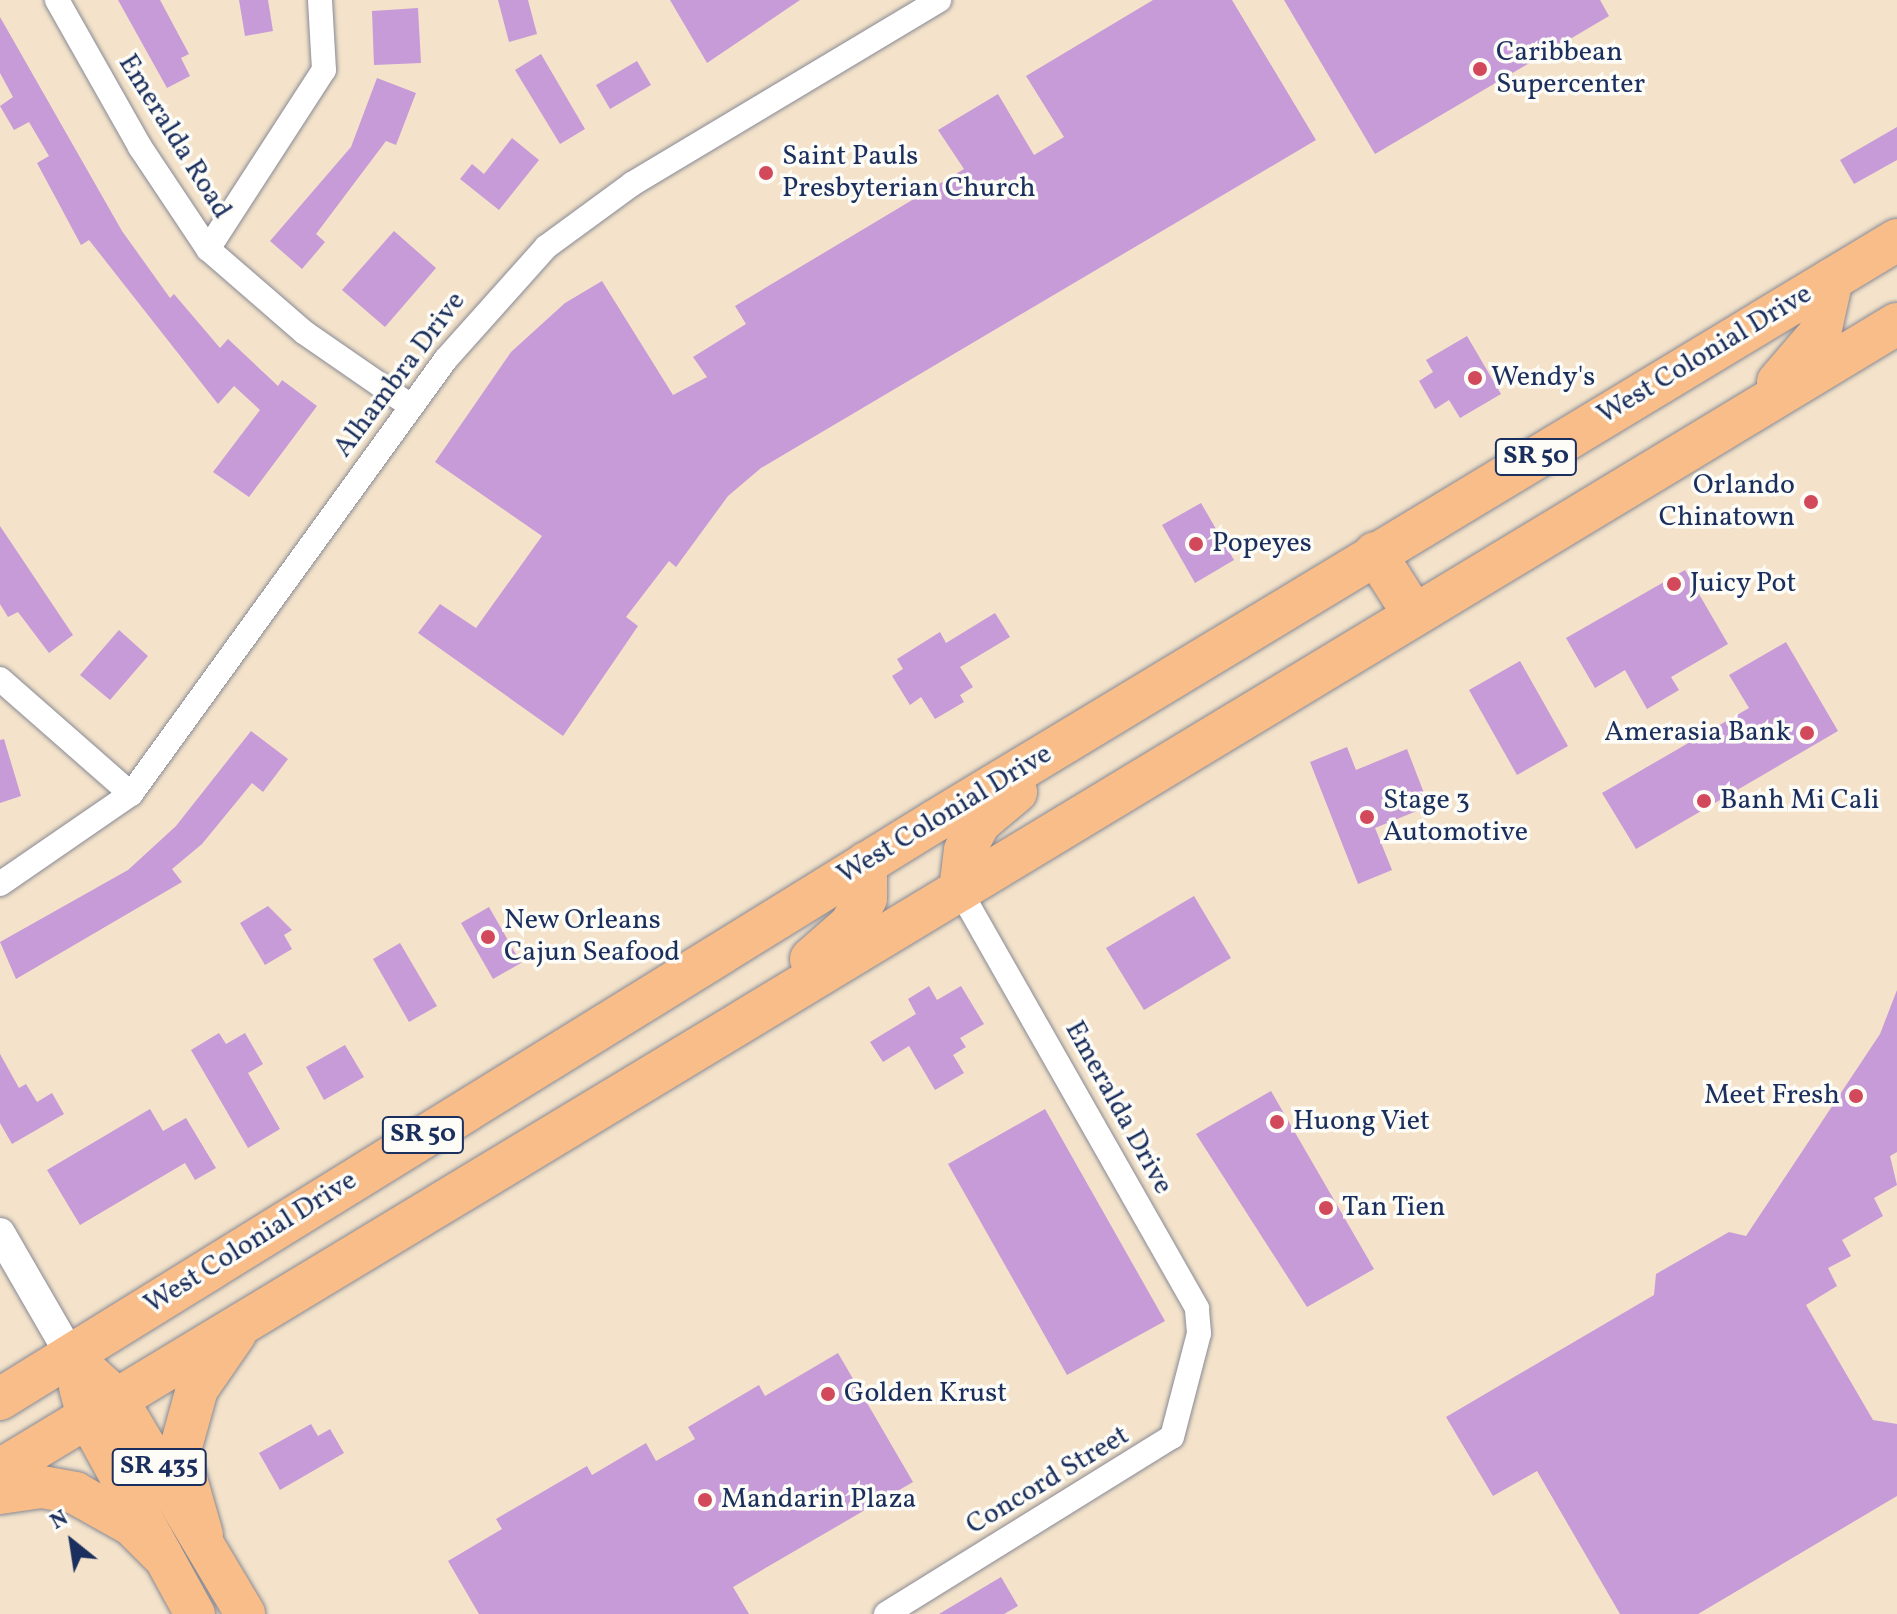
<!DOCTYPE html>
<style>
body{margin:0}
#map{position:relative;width:1897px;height:1614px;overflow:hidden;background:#f4e3ca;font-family:Vollkorn,serif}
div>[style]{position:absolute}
.building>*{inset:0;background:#c69bd7}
.roads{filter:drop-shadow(0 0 2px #888994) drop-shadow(0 0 2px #888994)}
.minor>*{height:24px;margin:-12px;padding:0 12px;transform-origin:12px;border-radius:12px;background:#fff}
.tertiary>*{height:30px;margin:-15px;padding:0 15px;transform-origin:15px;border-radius:15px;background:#fff}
.primary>*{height:40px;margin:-20px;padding:0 20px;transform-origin:20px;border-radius:20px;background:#f8bd89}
.trunk>*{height:42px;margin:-21px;padding:0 21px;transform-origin:21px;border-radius:21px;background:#f8bd89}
.dots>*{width:22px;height:22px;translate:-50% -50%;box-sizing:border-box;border:4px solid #fdfcf7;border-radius:50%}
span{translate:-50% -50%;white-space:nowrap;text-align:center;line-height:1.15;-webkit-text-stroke:7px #fdfcf7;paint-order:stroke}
.shield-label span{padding:2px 6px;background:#fdfcf7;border:2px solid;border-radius:6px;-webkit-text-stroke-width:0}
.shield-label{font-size:26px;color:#1b2f5e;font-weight:700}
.poi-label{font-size:28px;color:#1b2f5e}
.left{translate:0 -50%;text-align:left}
.right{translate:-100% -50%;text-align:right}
.street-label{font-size:28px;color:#1b2f5e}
.north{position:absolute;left:32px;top:1502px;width:80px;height:80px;-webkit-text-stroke:6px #fdfcf7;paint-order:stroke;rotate:330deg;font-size:22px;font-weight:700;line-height:32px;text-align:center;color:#1b2f5e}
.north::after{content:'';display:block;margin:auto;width:28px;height:36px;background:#1b2f5e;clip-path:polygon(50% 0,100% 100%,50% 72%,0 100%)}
</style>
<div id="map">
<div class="building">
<i style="clip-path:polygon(118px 0,160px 0,189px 54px,181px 58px,190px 76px,167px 88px)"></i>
<i style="clip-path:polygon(239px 0,268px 0,273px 31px,245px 36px)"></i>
<i style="clip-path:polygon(498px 0,528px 0,537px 34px,509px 42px)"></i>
<i style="clip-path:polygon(670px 0,800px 0,707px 63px)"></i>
<i style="clip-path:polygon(1153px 0,1232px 0,1316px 140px,761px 468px,728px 496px,676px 567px,669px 561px,626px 617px,638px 626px,563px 736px,418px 633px,440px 604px,476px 628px,542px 536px,435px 462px,511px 352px,565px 303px,602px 281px,673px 395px,707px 377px,693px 357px,746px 324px,735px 306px,964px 169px,938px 130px,998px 94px,1034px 155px,1064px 137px,1026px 76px)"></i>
<i style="clip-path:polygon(1284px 0,1600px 0,1609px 16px,1375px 154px)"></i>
<i style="clip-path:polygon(418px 8px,421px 63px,374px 65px,372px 11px)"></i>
<i style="clip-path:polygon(0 17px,122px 231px,170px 298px,174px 294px,220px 348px,228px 339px,278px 386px,282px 380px,317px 406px,249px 497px,213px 472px,260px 410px,234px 386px,218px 404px,89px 240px,81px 245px,37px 163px,49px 156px,29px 122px,14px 130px,0 106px,13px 97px,0 73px)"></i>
<i style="clip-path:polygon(541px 54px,585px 129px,560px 144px,515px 70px)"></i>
<i style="clip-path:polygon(637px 61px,651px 85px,610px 109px,596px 85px)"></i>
<i style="clip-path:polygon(377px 78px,416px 93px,396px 145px,386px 141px,316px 234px,325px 242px,302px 269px,270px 241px,351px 147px)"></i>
<i style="clip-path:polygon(1897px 127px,1897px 160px,1854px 184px,1840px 160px)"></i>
<i style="clip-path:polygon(512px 138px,539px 160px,499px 210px,460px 179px,472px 164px,484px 174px)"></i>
<i style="clip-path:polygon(394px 231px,436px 268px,385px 327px,342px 290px)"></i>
<i style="clip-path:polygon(1467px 336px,1501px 394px,1460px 418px,1449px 400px,1435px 409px,1419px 381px,1433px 372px,1426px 360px)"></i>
<i style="clip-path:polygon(1201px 503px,1234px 560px,1195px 583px,1162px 525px)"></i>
<i style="clip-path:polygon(0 526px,73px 635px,49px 653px,18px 612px,8px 617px,0 604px)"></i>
<i style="clip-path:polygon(1685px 570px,1728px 644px,1671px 677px,1679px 690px,1647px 709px,1625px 670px,1595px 688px,1566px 638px)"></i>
<i style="clip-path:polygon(995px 613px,1010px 637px,960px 667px,973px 687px,960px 695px,964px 702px,935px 719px,921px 697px,910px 705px,892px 676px,903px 669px,897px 659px,940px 632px,946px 643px)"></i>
<i style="clip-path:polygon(119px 630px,148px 656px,110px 700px,80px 675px)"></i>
<i style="clip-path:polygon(1786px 642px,1838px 731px,1636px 849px,1602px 793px,1749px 708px,1729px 675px)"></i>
<i style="clip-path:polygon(1520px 661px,1568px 746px,1517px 775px,1469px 690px)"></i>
<i style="clip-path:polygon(251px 731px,288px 759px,263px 792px,252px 783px,202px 844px,172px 869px,182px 882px,16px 979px,0 942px,128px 870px,176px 826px)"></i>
<i style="clip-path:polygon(4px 739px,21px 796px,0 803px,0 740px)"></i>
<i style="clip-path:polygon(1347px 747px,1356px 770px,1407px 749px,1429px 806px,1375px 828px,1392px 870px,1358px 884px,1310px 762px)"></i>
<i style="clip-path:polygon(1194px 896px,1231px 958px,1144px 1010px,1106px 948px)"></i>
<i style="clip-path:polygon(268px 906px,292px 930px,284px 935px,292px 949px,265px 965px,240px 923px)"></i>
<i style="clip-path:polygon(489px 907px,521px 963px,493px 979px,461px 923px)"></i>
<i style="clip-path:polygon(400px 943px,437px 1006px,409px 1022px,373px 959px)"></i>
<i style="clip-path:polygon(929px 986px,937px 1000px,961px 986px,984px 1024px,960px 1038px,966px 1047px,953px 1055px,964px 1073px,935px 1090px,909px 1046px,883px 1062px,870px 1042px,916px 1014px,908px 999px)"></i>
<i style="clip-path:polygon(1897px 990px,1897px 1152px,1890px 1156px,1897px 1185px,1874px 1198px,1883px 1216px,1842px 1240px,1851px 1256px,1828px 1268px,1837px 1286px,1806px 1305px,1873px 1420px,1897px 1424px,1897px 1496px,1698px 1614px,1620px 1614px,1537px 1471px,1493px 1496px,1446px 1417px,1654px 1295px,1656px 1274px,1729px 1232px,1746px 1236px,1880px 1034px)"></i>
<i style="clip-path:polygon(219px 1033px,226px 1044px,245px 1033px,263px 1064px,248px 1073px,280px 1129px,248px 1148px,191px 1050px)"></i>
<i style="clip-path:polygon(345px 1045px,364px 1077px,324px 1100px,306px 1067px)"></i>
<i style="clip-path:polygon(0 1054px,19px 1088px,26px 1084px,37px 1102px,52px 1093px,64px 1114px,12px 1144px,0 1123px)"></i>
<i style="clip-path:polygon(1271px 1091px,1374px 1269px,1307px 1307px,1196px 1134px)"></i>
<i style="clip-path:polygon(150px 1109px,163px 1131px,186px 1118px,216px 1168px,195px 1180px,185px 1163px,80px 1225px,47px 1170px)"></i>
<i style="clip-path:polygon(1045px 1109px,1165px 1321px,1067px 1375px,948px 1164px)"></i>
<i style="clip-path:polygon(838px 1353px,913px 1482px,733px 1587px,749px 1614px,479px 1614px,448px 1561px,502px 1529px,496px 1519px,587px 1466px,592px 1475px,646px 1443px,656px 1461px,695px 1439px,688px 1427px,759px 1385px,765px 1396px)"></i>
<i style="clip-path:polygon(311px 1424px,318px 1436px,330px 1429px,344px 1453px,280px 1490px,259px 1453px)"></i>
<i style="clip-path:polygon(1001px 1577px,1018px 1606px,1004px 1614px,939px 1614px)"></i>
</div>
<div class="roads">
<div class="minor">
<i style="left:57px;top:0;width:169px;rotate:60.5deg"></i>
<i style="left:140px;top:147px;width:123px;rotate:56.3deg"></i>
<i style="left:208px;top:249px;width:128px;rotate:40.9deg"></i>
<i style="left:305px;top:333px;width:129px;rotate:34.6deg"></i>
<i style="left:208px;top:249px;width:213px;rotate:-57.1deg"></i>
<i style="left:324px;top:70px;width:70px;rotate:-93.3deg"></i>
<i style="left:0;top:679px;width:174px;rotate:41.3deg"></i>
<i style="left:0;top:884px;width:159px;rotate:-34.5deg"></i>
<i style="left:131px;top:794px;width:537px;rotate:-54.09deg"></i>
<i style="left:446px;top:359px;width:150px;rotate:-48.2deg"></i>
<i style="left:546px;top:247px;width:107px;rotate:-36.2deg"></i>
<i style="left:632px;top:184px;width:358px;rotate:-30.9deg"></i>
<i style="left:886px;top:1614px;width:336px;rotate:-31.8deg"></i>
<i style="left:1172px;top:1437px;width:107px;rotate:-75.4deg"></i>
<i style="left:1199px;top:1333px;width:25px;rotate:-95deg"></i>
<i style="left:1197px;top:1308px;width:481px;rotate:-119.6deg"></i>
</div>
<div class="tertiary">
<i style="left:0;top:1233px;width:142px;rotate:60deg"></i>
</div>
<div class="primary">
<i style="left:71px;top:1356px;width:62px;rotate:42.4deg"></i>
<i style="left:117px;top:1398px;width:251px;rotate:59.3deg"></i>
<i style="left:79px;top:1387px;width:31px;rotate:75deg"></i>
<i style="left:87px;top:1417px;width:225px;rotate:61.3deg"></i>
</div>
<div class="trunk">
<i style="left:1778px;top:382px;width:65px;rotate:-49.4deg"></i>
<i style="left:1820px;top:333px;width:55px;rotate:-77.5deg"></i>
<i style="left:1375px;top:553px;width:71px;rotate:57.7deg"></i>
<i style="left:960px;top:890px;width:40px;rotate:-82.9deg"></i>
<i style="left:965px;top:850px;width:32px;rotate:-62deg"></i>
<i style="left:980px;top:822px;width:47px;rotate:-39.8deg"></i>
<i style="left:811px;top:959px;width:52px;rotate:-41.1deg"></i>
<i style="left:850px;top:925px;width:31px;rotate:-59deg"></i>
<i style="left:866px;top:898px;width:35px;rotate:-90deg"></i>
<i style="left:0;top:1399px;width:1099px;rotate:-31.72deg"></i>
<i style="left:935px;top:821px;width:1124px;rotate:-31.13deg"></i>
<i style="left:0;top:1470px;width:2216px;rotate:-31.14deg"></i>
<i style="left:0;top:1493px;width:42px;rotate:-8.1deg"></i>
<i style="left:42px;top:1487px;width:34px;rotate:10deg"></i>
<i style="left:75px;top:1493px;width:65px;rotate:29.3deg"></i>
<i style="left:132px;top:1525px;width:41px;rotate:45deg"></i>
<i style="left:202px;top:1535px;width:84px;rotate:-105.9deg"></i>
<i style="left:179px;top:1454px;width:67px;rotate:-74.5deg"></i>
<i style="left:197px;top:1389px;width:67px;rotate:-55.4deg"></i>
</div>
</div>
<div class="dots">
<i style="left:1480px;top:69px;background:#d1495b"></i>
<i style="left:766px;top:173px;background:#d1495b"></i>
<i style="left:1475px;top:378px;background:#d1495b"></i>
<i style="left:1811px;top:502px;background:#d1495b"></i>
<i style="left:1196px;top:544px;background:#d1495b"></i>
<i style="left:1674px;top:584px;background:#d1495b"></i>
<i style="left:1807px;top:733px;background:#d1495b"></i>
<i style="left:1704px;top:801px;background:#d1495b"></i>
<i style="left:1367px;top:817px;background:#d1495b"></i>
<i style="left:488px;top:937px;background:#d1495b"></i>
<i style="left:1856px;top:1096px;background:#d1495b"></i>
<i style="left:1277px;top:1122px;background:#d1495b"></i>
<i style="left:1326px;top:1208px;background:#d1495b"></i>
<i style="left:828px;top:1394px;background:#d1495b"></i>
<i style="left:705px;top:1500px;background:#d1495b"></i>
</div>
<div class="shield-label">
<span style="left:1536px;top:457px">SR 50</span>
<span style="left:423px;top:1135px">SR 50</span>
<span style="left:159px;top:1467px">SR 435</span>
</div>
<div class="poi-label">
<span class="left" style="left:1496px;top:69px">Caribbean<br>Supercenter</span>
<span class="left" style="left:782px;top:173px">Saint Pauls<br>Presbyterian Church</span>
<span class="left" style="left:1491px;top:378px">Wendy's</span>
<span class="right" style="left:1795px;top:502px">Orlando<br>Chinatown</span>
<span class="left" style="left:1212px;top:544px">Popeyes</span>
<span class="left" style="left:1690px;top:584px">Juicy Pot</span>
<span class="right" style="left:1791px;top:733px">Amerasia Bank</span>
<span class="left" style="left:1383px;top:817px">Stage 3<br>Automotive</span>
<span class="left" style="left:1720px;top:801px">Banh Mi Cali</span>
<span class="left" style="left:504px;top:937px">New Orleans<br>Cajun Seafood</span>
<span class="right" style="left:1840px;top:1096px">Meet Fresh</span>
<span class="left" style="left:1293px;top:1122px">Huong Viet</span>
<span class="left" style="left:1342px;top:1208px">Tan Tien</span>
<span class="left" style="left:844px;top:1394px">Golden Krust</span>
<span class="left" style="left:721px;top:1500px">Mandarin Plaza</span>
</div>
<div class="street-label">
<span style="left:174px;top:137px;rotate:58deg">Emeralda Road</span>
<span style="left:1705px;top:355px;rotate:-31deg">West Colonial Drive</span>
<span style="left:400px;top:375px;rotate:-53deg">Alhambra Drive</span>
<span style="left:945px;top:815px;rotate:-31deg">West Colonial Drive</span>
<span style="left:1118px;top:1108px;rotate:61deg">Emeralda Drive</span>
<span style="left:251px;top:1243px;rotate:-32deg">West Colonial Drive</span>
<span style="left:1048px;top:1481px;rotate:-31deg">Concord Street</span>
</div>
<div class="north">N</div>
</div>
